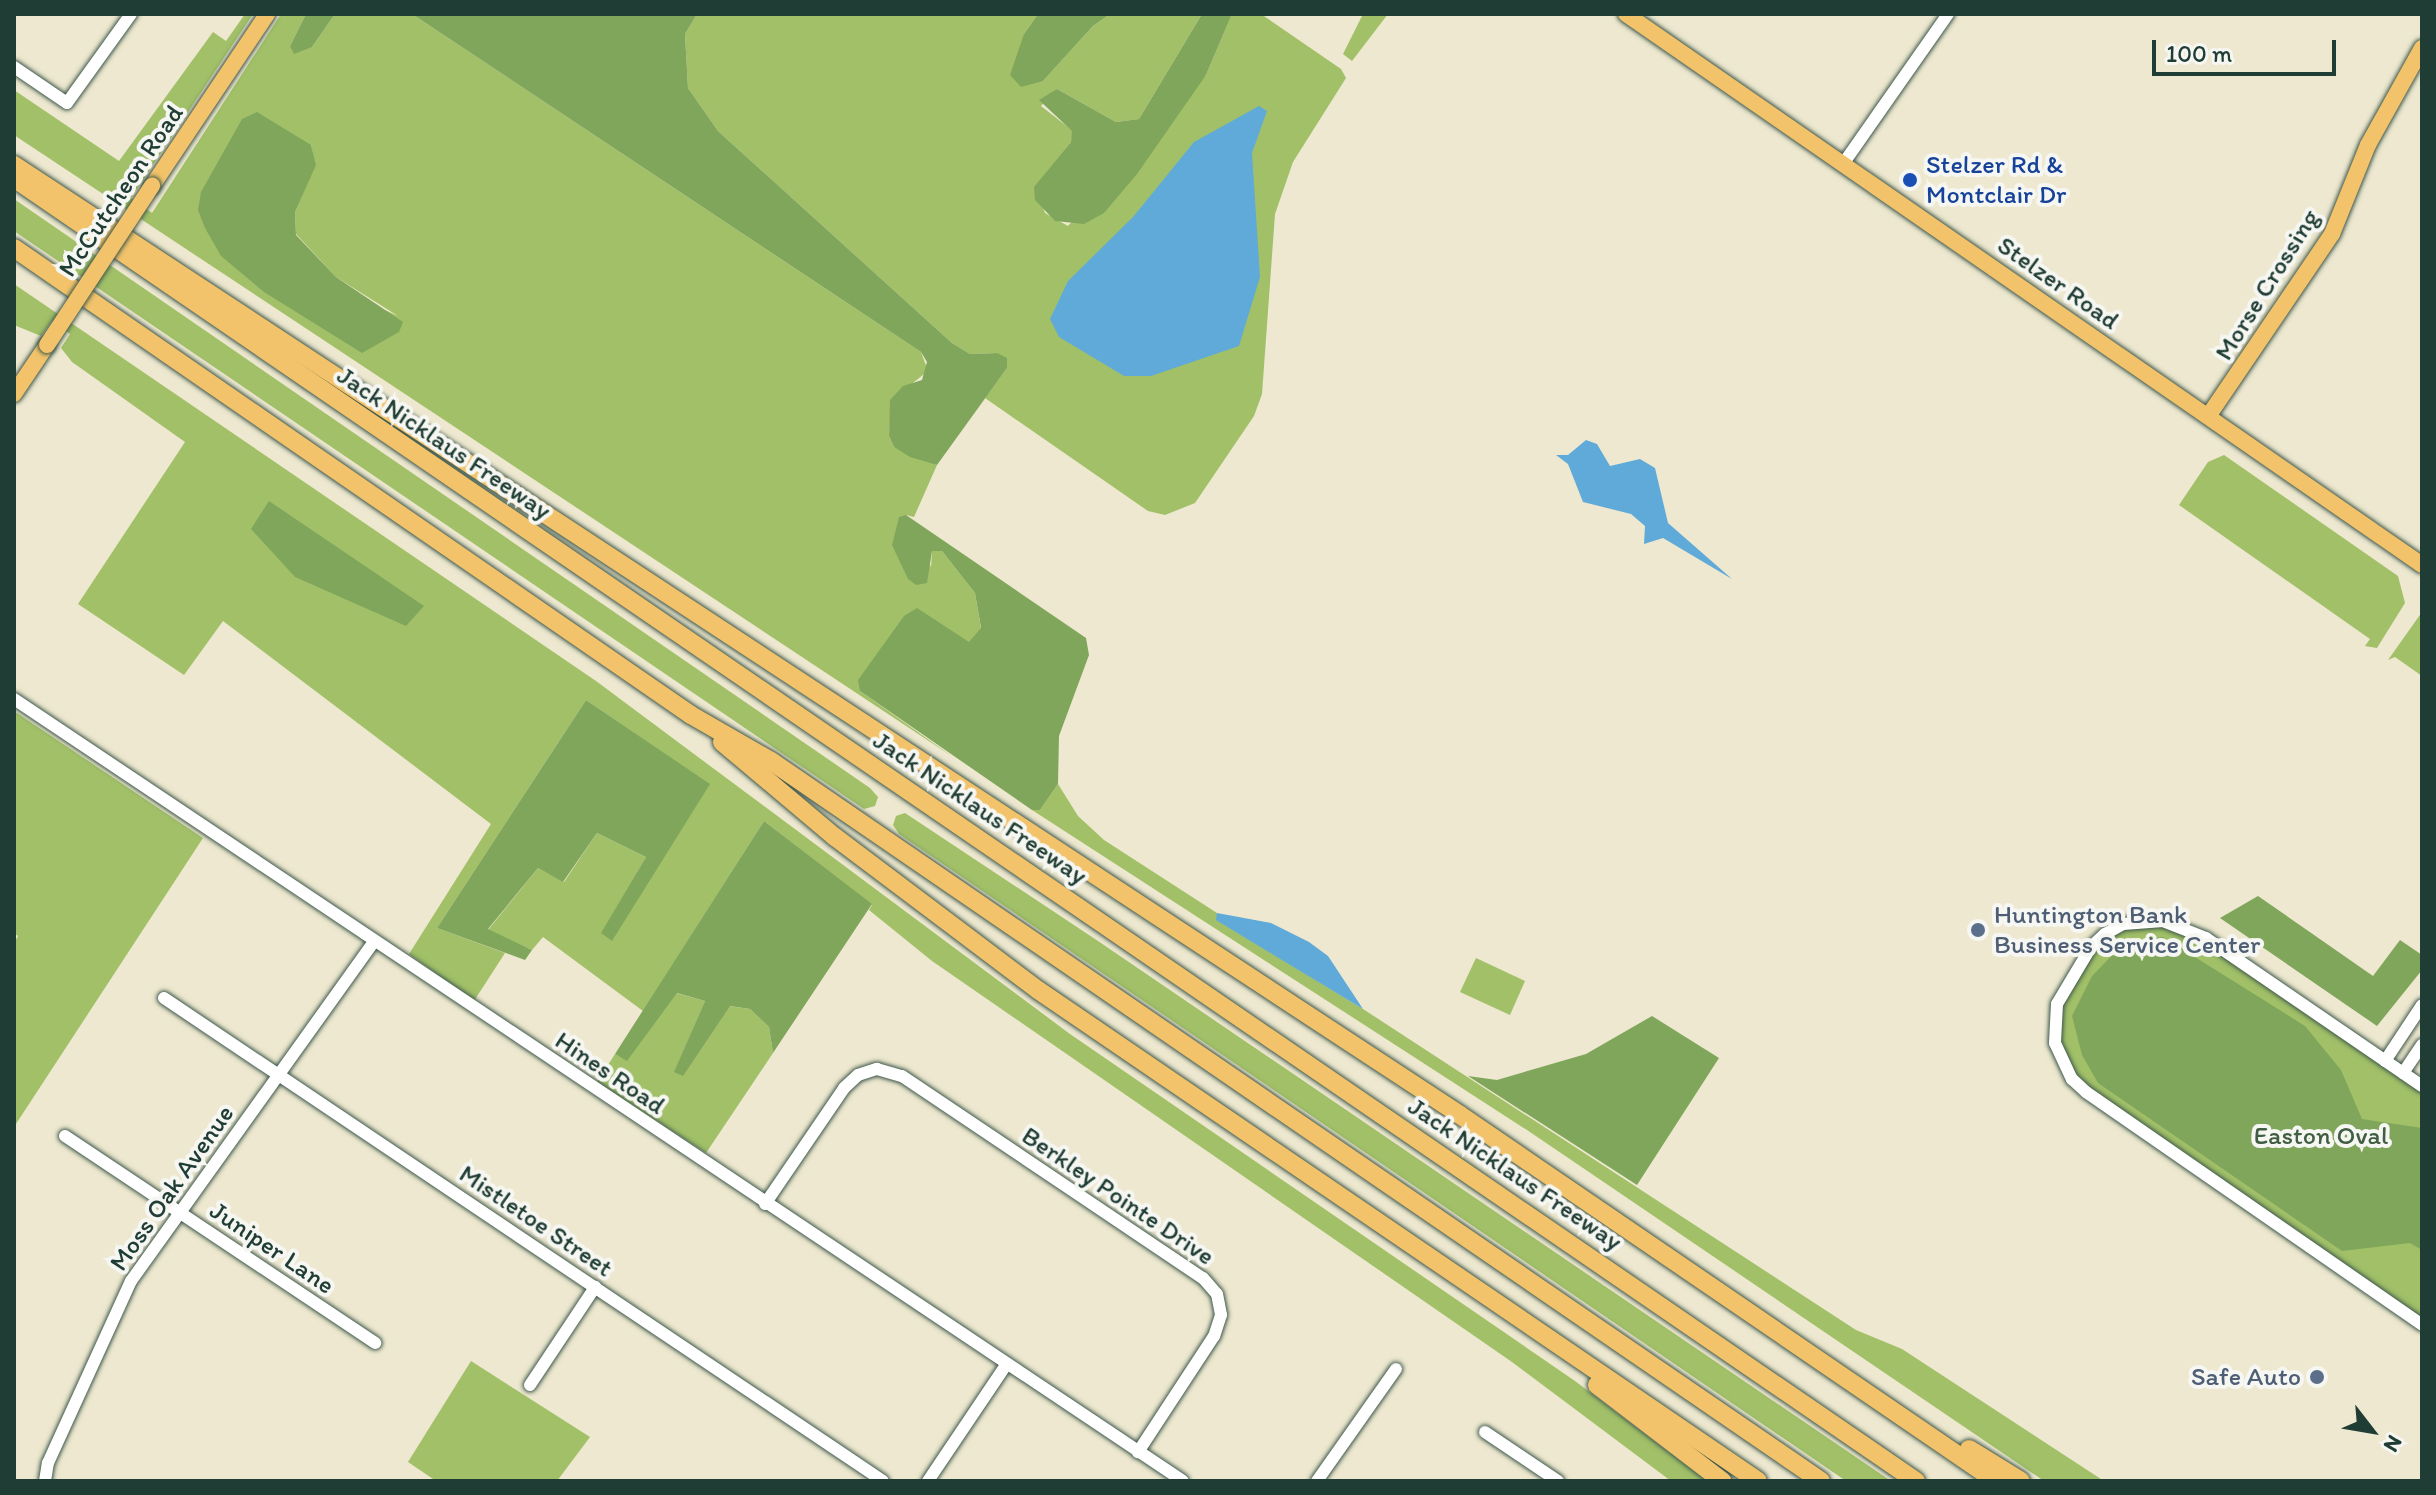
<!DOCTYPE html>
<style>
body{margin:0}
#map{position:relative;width:2436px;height:1495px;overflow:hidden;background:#ede8cf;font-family:Itim,sans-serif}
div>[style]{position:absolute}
.green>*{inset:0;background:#a1c068}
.forest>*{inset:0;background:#80a65c}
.water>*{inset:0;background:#5faad8}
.roads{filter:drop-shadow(0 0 2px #3e574b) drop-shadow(0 0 2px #3e574b)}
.minor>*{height:12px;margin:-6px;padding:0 6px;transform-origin:6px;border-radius:6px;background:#fff}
.major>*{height:16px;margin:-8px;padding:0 8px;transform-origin:8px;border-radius:8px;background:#f2c36a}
.highway>*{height:18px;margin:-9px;padding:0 9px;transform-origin:9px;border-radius:9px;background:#f2c36a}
.bridges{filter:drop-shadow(0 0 2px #3e574b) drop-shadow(0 0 2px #3e574b)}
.major-bridge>*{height:16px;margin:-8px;padding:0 8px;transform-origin:8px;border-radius:8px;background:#f2c36a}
.dots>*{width:22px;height:22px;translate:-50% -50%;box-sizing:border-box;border:4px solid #f6f6f2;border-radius:50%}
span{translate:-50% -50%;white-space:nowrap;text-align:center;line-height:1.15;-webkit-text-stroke:8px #f6f6f2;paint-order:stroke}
.transit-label{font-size:26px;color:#164399}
.left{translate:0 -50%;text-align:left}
.street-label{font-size:26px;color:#1f3d34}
.service-label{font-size:26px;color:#4e5e75}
.right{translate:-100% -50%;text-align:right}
.park-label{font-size:26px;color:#405e41}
.frame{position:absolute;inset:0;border:16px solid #1f3d34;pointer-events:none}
.north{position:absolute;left:2332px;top:1391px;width:80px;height:80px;-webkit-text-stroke:6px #f6f6f2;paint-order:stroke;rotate:121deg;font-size:22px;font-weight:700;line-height:32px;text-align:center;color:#1f3d34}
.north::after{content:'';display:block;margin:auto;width:28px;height:36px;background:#1f3d34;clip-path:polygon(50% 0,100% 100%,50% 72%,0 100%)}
.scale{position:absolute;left:2152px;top:40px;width:184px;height:36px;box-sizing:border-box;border:4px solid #1f3d34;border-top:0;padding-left:10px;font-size:24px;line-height:28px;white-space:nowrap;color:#1f3d34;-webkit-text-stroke:6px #f6f6f2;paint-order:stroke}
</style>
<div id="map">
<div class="green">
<i style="clip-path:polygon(evenodd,245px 14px,253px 14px,131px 198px,152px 213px,281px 14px,306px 14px,290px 46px,312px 47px,335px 14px,412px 14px,921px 352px,928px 371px,891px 400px,889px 436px,894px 447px,937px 465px,914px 517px,906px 515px,931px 567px,932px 551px,942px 551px,975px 593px,981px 629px,969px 643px,964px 639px,860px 691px,953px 757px,14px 135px,14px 90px,119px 161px,213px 32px,226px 41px,245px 14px,311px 145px,315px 164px,295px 212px,296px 234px,336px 277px,398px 316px,205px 228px,311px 145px)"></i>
<i style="clip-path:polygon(697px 14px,1038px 14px,1024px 34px,1043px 81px,1093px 26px,1110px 14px,1202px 14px,1139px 119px,1116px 122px,1057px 89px,1041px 106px,1073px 131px,1071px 142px,1035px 187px,1045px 213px,1068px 226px,1206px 75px,1232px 14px,1261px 14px,1341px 69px,1346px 78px,1293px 162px,1275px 214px,1262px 394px,1254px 416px,1195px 503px,1165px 515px,1148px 511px,985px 398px,1007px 368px,997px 353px,970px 354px,952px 343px,718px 131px,688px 88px,685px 34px)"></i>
<i style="clip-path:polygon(1363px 14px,1388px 14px,1352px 61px,1343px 54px)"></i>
<i style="clip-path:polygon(14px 199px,870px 788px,878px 797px,875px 806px,864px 809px,14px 231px)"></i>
<i style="clip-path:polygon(14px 284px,596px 681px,1070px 1034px,1575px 1381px,1707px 1481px,1671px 1481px,1512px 1362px,932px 961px,869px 910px,872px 905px,764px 821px,643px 1011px,543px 937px,532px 950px,488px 930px,538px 868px,564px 882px,597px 833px,646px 857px,602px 933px,709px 784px,586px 700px,437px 928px,505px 953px,474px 1001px,409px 954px,491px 824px,223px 621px,184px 675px,78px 604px,185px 442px,72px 362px,61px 348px,70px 334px,52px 321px,41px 336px,14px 325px)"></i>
<i style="clip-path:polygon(2224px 455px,2398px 576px,2405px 603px,2377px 648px,2365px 646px,2370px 639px,2179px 505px,2208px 462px)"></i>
<i style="clip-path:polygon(2422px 612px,2422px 676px,2395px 657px,2388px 660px)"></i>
<i style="clip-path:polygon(14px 711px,203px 838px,14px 1127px,14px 943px,18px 936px,14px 933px)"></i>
<i style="clip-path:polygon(1058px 784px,1078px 816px,1104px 840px,1217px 913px,1217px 920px,1363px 1009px,1856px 1330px,1902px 1349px,2104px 1481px,2044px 1481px,1530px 1132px,1032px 810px,1040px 810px)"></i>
<i style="clip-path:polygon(905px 813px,1098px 941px,1891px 1481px,1846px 1481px,899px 834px,893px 825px,896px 816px)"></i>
<i style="clip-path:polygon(2123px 924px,2189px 929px,2422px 1086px,2422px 1325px,2072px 1079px,2054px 1023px,2091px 947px)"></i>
<i style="clip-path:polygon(1476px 958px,1525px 981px,1510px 1015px,1460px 992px)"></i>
<i style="clip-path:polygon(676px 993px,705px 1001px,675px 1071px,683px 1075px,729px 1006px,750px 1009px,769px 1027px,773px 1053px,706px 1153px,597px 1082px,615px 1054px,627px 1060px)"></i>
<i style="clip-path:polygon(471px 1361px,590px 1437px,557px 1481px,436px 1481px,408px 1462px)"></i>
</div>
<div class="forest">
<i style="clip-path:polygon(306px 14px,335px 14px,312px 47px,294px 54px,290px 46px)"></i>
<i style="clip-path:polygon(412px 14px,697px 14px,685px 34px,688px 88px,718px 131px,952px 343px,970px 354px,997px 353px,1007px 358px,1007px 368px,937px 465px,910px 457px,894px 447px,889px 436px,890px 400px,903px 386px,922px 380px,927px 362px,921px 352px)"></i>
<i style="clip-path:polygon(1038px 14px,1110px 14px,1093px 26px,1043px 81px,1021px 87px,1010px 75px,1024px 34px)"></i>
<i style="clip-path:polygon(1202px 14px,1232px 14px,1206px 75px,1137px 174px,1104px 213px,1084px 224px,1055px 221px,1035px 200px,1034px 187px,1071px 142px,1072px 131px,1039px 100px,1057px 89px,1116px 122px,1139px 119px)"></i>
<i style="clip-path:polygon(257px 112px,311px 145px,316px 165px,295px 212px,296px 235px,336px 277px,403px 322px,399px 332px,362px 353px,264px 292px,221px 256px,205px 228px,198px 210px,201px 192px,242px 119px)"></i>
<i style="clip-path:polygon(269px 501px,424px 606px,406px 626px,295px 577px,251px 529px)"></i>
<i style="clip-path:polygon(906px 515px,1086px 638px,1089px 655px,1059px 736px,1058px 784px,1040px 810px,1032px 810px,860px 691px,858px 680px,904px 616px,917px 608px,969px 642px,981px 628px,975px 593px,942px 551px,932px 551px,927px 583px,916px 585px,908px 579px,892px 545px,899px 517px)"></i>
<i style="clip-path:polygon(586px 700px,710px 784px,612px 941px,601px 933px,646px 857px,597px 833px,563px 882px,538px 868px,488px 929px,532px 950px,525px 960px,437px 928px)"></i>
<i style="clip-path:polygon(764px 821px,872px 904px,773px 1053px,769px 1027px,750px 1009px,730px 1006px,683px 1076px,674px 1072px,705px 1001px,677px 993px,627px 1061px,615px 1054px)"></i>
<i style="clip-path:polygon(2258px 896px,2373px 976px,2400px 940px,2422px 955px,2422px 970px,2377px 1026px,2220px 918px)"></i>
<i style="clip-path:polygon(2163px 937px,2305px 1026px,2341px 1070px,2362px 1119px,2422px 1128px,2422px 1250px,2410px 1243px,2342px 1251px,2098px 1083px,2082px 1055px,2072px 1016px,2092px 976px,2124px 943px)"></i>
<i style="clip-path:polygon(1652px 1016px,1719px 1058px,1637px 1185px,1468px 1076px,1497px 1080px,1586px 1054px)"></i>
</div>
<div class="water">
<i style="clip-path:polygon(1259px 106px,1267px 111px,1252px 153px,1260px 277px,1239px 346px,1151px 376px,1124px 376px,1059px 337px,1050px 319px,1068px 281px,1133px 217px,1194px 142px)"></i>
<i style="clip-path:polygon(1586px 440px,1597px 444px,1610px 466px,1640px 459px,1655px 468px,1668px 523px,1732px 579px,1663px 538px,1644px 544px,1645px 526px,1631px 514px,1583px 502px,1568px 464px,1556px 455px,1568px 455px)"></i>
<i style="clip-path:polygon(1217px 913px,1271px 923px,1309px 942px,1328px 956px,1363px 1009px,1216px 920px)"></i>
</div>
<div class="roads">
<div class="minor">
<i style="left:14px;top:67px;width:64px;rotate:34.2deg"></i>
<i style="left:67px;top:103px;width:110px;rotate:-54.3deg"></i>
<i style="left:1843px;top:164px;width:183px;rotate:-55deg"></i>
<i style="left:14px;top:699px;width:1406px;rotate:33.78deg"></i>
<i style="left:164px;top:998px;width:866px;rotate:33.89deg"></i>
<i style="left:2385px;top:1061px;width:67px;rotate:-56.5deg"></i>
<i style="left:2403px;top:1073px;width:34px;rotate:-56deg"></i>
<i style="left:2422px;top:1086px;width:262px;rotate:-145.6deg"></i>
<i style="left:2206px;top:938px;width:46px;rotate:-158.4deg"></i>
<i style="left:2163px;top:921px;width:40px;rotate:175.7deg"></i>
<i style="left:2123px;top:924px;width:21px;rotate:151deg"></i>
<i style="left:2105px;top:934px;width:19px;rotate:137deg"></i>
<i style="left:2091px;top:947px;width:66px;rotate:120.8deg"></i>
<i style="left:2057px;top:1004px;width:39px;rotate:93deg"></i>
<i style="left:2055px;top:1043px;width:40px;rotate:65deg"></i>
<i style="left:2072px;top:1079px;width:19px;rotate:43deg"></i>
<i style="left:2086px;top:1092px;width:409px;rotate:34.7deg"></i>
<i style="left:65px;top:1136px;width:373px;rotate:33.7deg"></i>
<i style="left:765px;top:1204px;width:140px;rotate:-55.7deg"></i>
<i style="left:844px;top:1088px;width:19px;rotate:-43deg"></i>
<i style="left:858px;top:1075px;width:20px;rotate:-18deg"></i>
<i style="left:877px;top:1069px;width:26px;rotate:16deg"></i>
<i style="left:902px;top:1076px;width:362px;rotate:33.9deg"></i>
<i style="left:1203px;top:1278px;width:21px;rotate:49deg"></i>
<i style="left:1217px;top:1294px;width:21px;rotate:79deg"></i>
<i style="left:1221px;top:1315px;width:22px;rotate:108deg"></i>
<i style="left:1214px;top:1336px;width:139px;rotate:123.2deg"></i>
<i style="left:530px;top:1385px;width:118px;rotate:-56.4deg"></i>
<i style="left:1485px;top:1432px;width:88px;rotate:33.9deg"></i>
<i style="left:45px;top:1481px;width:18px;rotate:-81deg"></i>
<i style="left:48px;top:1463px;width:200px;rotate:-65.5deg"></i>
<i style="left:131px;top:1281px;width:418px;rotate:-54.4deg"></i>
<i style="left:928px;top:1481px;width:140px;rotate:-56.1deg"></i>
<i style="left:1317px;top:1481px;width:137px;rotate:-54.8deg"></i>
</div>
<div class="major">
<i style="left:1626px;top:14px;width:968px;rotate:34.69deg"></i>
<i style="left:152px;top:186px;width:207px;rotate:-56.2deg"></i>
<i style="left:14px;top:394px;width:59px;rotate:-56deg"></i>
<i style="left:2209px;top:415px;width:219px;rotate:-55.8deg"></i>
<i style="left:2332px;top:234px;width:96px;rotate:-68deg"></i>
<i style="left:2368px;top:145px;width:111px;rotate:-60.9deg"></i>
</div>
<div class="highway">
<i style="left:14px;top:165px;width:1730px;rotate:33.3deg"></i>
<i style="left:1460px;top:1115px;width:649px;rotate:34.33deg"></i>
<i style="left:21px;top:183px;width:2297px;rotate:34.41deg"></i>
<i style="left:14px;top:248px;width:822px;rotate:34.6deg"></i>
<i style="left:691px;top:715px;width:92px;rotate:29.9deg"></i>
<i style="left:771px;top:761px;width:1273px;rotate:34.44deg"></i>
<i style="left:722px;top:742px;width:148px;rotate:40.1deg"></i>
<i style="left:835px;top:837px;width:254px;rotate:37deg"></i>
<i style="left:1038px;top:990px;width:871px;rotate:34.29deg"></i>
<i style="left:1597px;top:1385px;width:158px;rotate:37.5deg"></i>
<i style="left:1969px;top:1449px;width:61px;rotate:31.6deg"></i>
</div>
</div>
<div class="bridges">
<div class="major-bridge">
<i style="left:47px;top:345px;width:191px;rotate:-56.6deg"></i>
</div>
</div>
<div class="dots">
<i style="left:1910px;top:180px;background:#1a4fb4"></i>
<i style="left:1978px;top:930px;background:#5c6f8a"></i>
<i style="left:2317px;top:1377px;background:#5c6f8a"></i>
</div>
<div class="transit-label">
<span class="left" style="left:1926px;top:180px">Stelzer Rd &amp;<br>Montclair Dr</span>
</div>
<div class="street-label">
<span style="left:121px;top:191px;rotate:-56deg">McCutcheon Road</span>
<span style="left:2058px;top:283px;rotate:35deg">Stelzer Road</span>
<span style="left:2267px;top:285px;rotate:-58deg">Morse Crossing</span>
<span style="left:444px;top:443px;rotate:34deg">Jack Nicklaus Freeway</span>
<span style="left:980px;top:808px;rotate:34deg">Jack Nicklaus Freeway</span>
<span style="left:610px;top:1073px;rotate:34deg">Hines Road</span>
<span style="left:1515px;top:1174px;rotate:34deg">Jack Nicklaus Freeway</span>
<span style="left:172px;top:1188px;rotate:-55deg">Moss Oak Avenue</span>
<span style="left:1118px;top:1196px;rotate:34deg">Berkley Pointe Drive</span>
<span style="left:536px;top:1221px;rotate:34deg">Mistletoe Street</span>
<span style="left:272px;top:1248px;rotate:34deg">Juniper Lane</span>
</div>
<div class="service-label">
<span class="left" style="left:1994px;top:930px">Huntington Bank<br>Business Service Center</span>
<span class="right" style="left:2301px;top:1377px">Safe Auto</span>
</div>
<div class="park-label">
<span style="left:2321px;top:1136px">Easton Oval</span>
</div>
<div class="frame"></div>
<div class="north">N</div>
<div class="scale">100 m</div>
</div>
